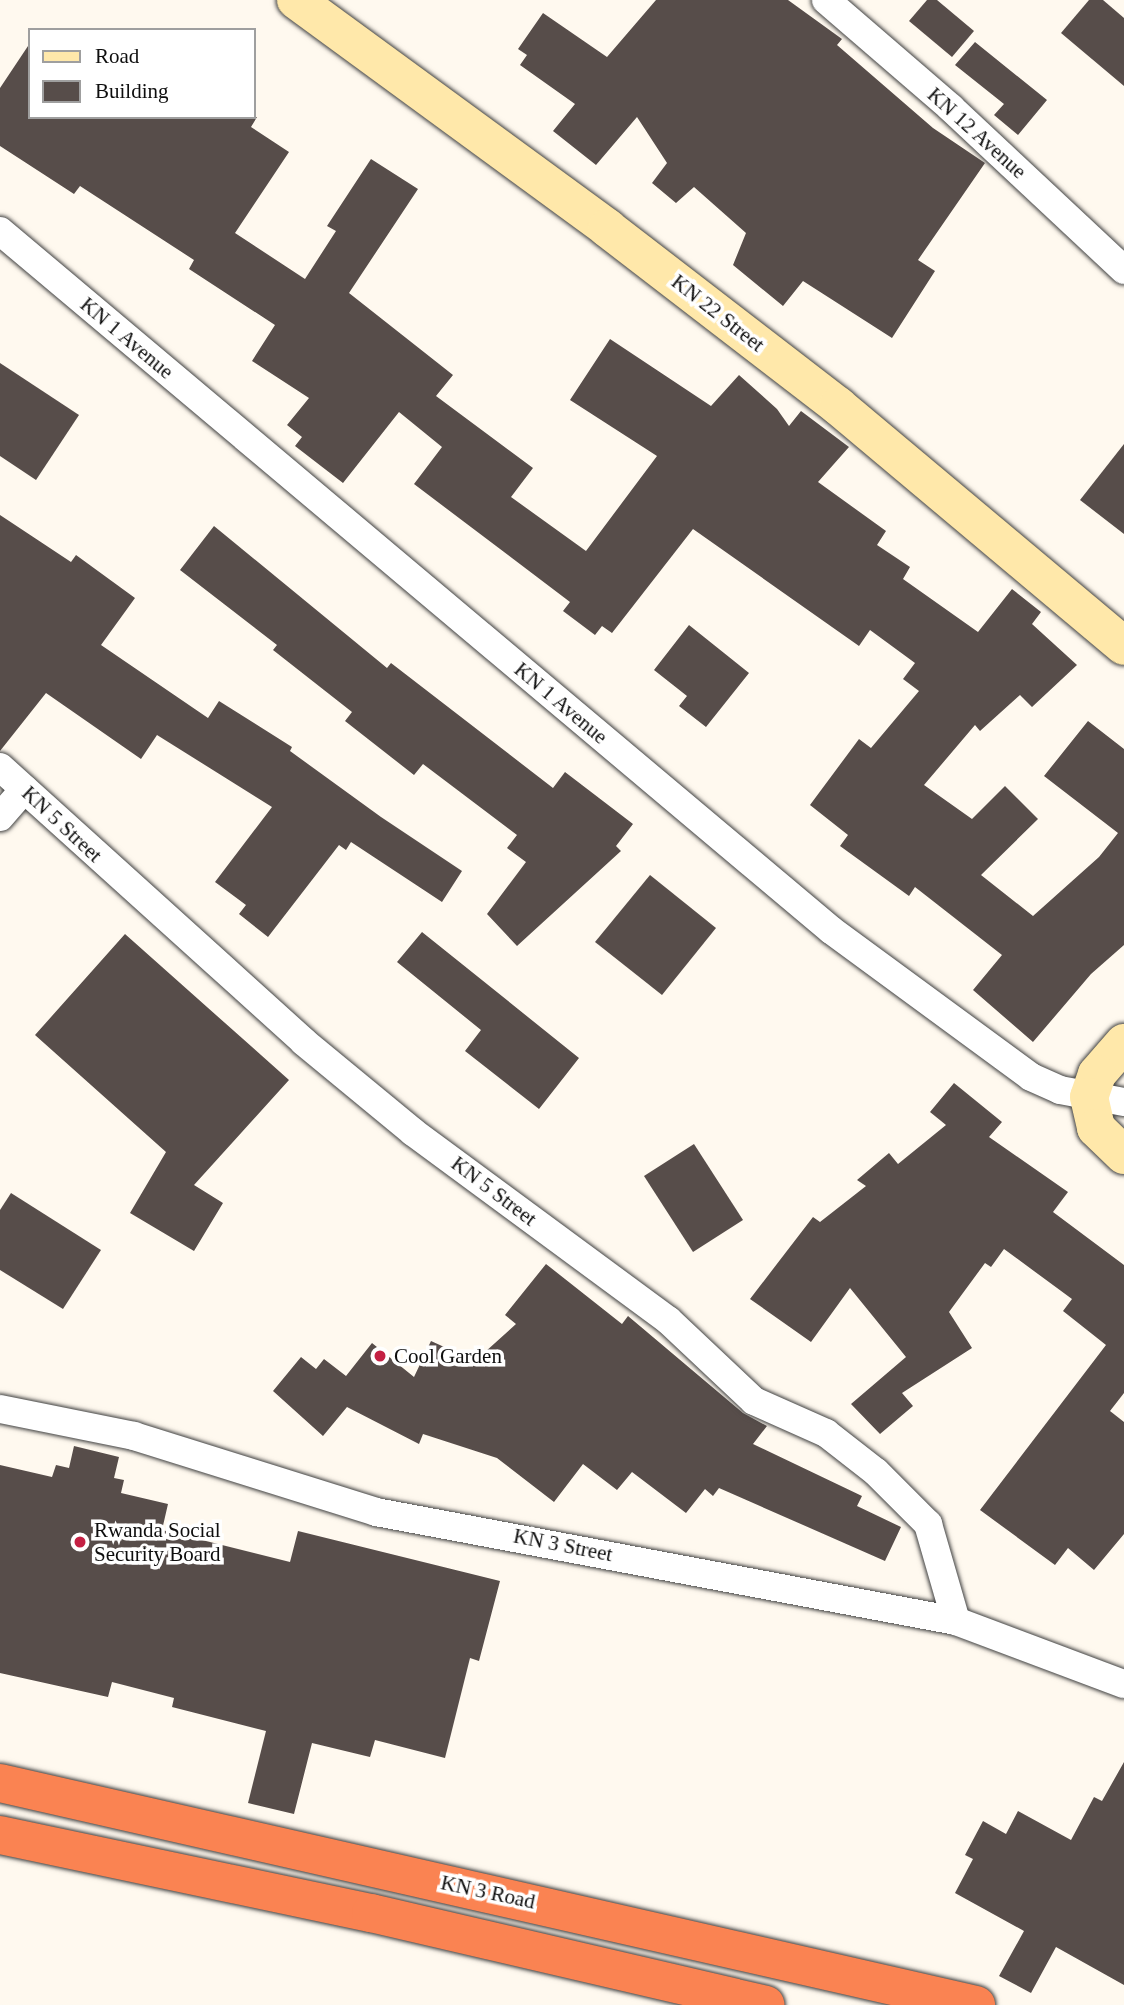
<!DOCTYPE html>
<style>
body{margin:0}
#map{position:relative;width:1124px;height:2005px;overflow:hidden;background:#fff9ef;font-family:Georgia,serif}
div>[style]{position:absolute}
.building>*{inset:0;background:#574d4a}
.roads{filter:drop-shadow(0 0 2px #414141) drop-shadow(0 0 2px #414141)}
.street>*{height:28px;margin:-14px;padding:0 14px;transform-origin:14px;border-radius:14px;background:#fff}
.secondary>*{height:38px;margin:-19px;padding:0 19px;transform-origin:19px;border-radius:19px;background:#ffe8aa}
.highway>*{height:38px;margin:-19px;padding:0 19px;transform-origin:19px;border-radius:19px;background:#fa8352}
.dots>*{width:19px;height:19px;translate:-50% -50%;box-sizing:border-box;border:4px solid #fff;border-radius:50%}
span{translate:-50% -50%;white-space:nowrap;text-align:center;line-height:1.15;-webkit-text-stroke:7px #fff;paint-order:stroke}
.street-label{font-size:21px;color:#0e0e0e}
.poi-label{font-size:21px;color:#0e0e0e}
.left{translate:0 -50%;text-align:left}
.legend{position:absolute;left:28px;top:28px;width:228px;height:91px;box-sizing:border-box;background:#fff;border:2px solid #9f9f9f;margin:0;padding:9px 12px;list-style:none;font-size:21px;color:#0e0e0e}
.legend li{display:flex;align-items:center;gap:14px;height:35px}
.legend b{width:35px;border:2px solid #9f9f9f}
</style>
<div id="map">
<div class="building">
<i style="clip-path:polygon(656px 0,788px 0,842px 39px,837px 45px,933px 128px,985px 163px,918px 260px,935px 271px,892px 338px,803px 281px,783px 306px,733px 265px,746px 233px,694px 187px,676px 203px,652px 183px,667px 163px,637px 117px,596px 165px,553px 131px,575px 104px,520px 65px,527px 55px,518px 49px,543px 13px,607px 57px)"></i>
<i style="clip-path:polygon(927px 0,937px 0,974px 31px,952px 57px,909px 21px)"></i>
<i style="clip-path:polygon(1089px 0,1103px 0,1124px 18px,1124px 86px,1061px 33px)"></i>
<i style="clip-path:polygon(975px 42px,1047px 100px,1018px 135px,994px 115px,1004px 104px,955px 65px)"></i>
<i style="clip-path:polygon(30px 43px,30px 117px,257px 117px,251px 127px,289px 152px,235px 233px,305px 279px,336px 231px,327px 226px,371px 159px,418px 189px,349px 293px,453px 375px,436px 396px,533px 468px,511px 497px,586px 551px,657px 456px,570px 400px,610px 339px,711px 406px,739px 375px,777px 409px,789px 426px,801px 411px,849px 447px,818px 482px,886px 531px,877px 545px,910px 567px,903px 579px,978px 632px,1012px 589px,1041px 612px,1032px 624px,1077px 665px,1032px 707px,1020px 695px,980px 731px,975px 725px,924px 785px,972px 819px,1005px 786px,1038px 819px,981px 875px,1033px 916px,1099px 857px,1118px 833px,1044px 776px,1088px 721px,1124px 749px,1124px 945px,1091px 974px,1033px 1042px,973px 990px,1002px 955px,915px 887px,909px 896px,840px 846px,848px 835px,810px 805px,859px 739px,871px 748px,919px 691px,903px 679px,915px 663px,870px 630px,859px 646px,693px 529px,612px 633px,602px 626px,595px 635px,563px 611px,570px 602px,414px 484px,442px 447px,399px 412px,343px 483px,295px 446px,302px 437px,287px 425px,309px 398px,252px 361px,275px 325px,189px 269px,194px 260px,80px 186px,74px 194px,0 146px,0 88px)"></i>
<i style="clip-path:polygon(0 363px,79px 415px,36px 480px,0 456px)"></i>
<i style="clip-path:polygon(1124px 444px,1124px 534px,1080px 500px)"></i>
<i style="clip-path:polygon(0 515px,71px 562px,76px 555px,135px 598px,101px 645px,208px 718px,219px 701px,292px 747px,290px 751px,381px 817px,462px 871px,442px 902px,351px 842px,346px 850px,339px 845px,268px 937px,239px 914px,246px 905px,215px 882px,272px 807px,157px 735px,141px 759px,46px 693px,0 751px)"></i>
<i style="clip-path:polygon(214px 526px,387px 668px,391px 663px,553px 788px,565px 772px,633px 824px,616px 846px,621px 851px,517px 946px,487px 914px,526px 862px,507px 848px,517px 835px,423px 764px,414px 775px,345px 721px,352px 712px,273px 650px,277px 645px,180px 570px)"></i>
<i style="clip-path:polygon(689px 625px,749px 673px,706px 727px,679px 706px,687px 696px,654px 670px)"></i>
<i style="clip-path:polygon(650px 875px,716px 928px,662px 995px,595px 942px)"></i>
<i style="clip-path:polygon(422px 932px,579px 1058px,539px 1109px,465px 1051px,481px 1030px,397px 962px)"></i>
<i style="clip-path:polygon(125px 934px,289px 1080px,194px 1185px,223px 1203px,194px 1251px,130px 1213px,166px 1152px,35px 1035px)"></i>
<i style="clip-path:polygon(954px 1083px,1002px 1122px,989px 1137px,1068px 1192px,1053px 1212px,1124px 1265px,1124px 1393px,1110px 1411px,1124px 1422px,1124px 1534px,1094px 1570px,1068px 1548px,1055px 1565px,980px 1510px,1106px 1345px,1063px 1311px,1072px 1299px,1004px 1249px,991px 1267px,985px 1263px,949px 1312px,972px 1348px,902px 1393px,913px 1406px,880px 1434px,851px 1404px,906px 1357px,850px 1288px,811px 1342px,750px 1299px,813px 1217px,820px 1222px,866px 1186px,857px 1180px,889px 1153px,898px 1164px,946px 1125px,930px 1112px)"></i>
<i style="clip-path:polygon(694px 1144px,743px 1220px,693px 1252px,644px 1176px)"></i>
<i style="clip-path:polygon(11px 1193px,101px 1250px,63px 1309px,0 1270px,0 1210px)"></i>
<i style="clip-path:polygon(546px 1264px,622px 1324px,628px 1316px,743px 1413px,767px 1426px,753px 1444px,862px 1496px,857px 1506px,901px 1527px,885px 1561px,719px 1488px,713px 1496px,705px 1489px,686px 1513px,632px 1472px,617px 1490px,583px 1464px,554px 1502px,497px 1458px,423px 1434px,419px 1444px,347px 1407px,323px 1436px,273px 1391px,301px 1357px,316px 1369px,324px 1359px,346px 1376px,372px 1343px,414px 1377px,431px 1341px,475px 1361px,516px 1324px,505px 1315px)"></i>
<i style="clip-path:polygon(74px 1446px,119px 1457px,114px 1478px,124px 1480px,121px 1493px,168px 1504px,162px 1530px,290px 1562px,298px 1531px,500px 1581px,479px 1661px,470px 1658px,445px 1758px,375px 1740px,370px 1757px,312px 1743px,294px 1814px,248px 1803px,266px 1731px,172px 1707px,174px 1698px,112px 1682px,108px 1697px,0 1673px,0 1465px,52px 1477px,56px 1465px,69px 1468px)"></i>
<i style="clip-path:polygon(1124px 1762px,1124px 1985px,1056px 1947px,1031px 1993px,999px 1976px,1024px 1931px,955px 1893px,973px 1859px,965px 1855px,983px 1821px,1006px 1834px,1018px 1811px,1071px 1840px,1094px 1797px,1102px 1801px)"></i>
</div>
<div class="roads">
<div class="street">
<i style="left:826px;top:0;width:165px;rotate:40.8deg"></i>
<i style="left:951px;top:108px;width:237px;rotate:43.1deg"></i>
<i style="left:0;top:231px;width:1086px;rotate:40.07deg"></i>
<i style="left:831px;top:930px;width:248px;rotate:36.3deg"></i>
<i style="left:1031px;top:1077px;width:32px;rotate:24deg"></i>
<i style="left:1060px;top:1090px;width:65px;rotate:10.6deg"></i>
<i style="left:0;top:767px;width:410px;rotate:42.1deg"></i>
<i style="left:304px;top:1042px;width:141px;rotate:39.5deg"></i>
<i style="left:413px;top:1132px;width:317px;rotate:36.4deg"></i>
<i style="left:668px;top:1320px;width:118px;rotate:43.3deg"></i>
<i style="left:754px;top:1401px;width:79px;rotate:24deg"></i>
<i style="left:826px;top:1433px;width:63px;rotate:38deg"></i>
<i style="left:876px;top:1472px;width:74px;rotate:45deg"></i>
<i style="left:928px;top:1524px;width:101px;rotate:73.9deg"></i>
<i style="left:0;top:817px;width:37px;rotate:-49deg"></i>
<i style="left:0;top:1409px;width:137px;rotate:11.4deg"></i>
<i style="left:134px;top:1436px;width:254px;rotate:17.4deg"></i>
<i style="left:376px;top:1512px;width:590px;rotate:10.64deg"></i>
<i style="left:956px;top:1621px;width:179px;rotate:20.6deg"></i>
</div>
<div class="secondary">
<i style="left:296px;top:0;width:386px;rotate:36.2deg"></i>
<i style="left:607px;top:228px;width:292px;rotate:37.6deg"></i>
<i style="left:838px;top:406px;width:373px;rotate:40deg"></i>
<i style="left:1124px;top:1043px;width:41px;rotate:131.1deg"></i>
<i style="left:1097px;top:1074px;width:24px;rotate:109deg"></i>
<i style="left:1089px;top:1097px;width:32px;rotate:77deg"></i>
<i style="left:1096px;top:1128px;width:39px;rotate:44deg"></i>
</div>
<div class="highway">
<i style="left:0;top:1783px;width:1001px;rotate:12.81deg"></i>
<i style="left:0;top:1835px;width:379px;rotate:11.9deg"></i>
<i style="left:371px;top:1913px;width:405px;rotate:13.1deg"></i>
</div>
</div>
<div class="dots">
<i style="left:380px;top:1356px;background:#c42043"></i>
<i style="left:80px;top:1542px;background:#c42043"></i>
</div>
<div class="street-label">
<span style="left:977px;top:133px;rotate:42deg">KN 12 Avenue</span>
<span style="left:718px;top:313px;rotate:38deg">KN 22 Street</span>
<span style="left:127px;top:338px;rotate:40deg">KN 1 Avenue</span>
<span style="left:561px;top:703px;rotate:40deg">KN 1 Avenue</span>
<span style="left:62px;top:824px;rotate:43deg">KN 5 Street</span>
<span style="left:494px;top:1191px;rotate:37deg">KN 5 Street</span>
<span style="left:563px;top:1545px;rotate:11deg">KN 3 Street</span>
<span style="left:488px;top:1892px;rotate:12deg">KN 3 Road</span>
</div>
<div class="poi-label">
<span class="left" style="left:394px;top:1356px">Cool Garden</span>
<span class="left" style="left:94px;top:1542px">Rwanda Social<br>Security Board</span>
</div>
<ul class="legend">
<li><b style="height:9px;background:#ffe8aa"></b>Road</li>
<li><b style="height:19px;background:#574d4a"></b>Building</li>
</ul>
</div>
